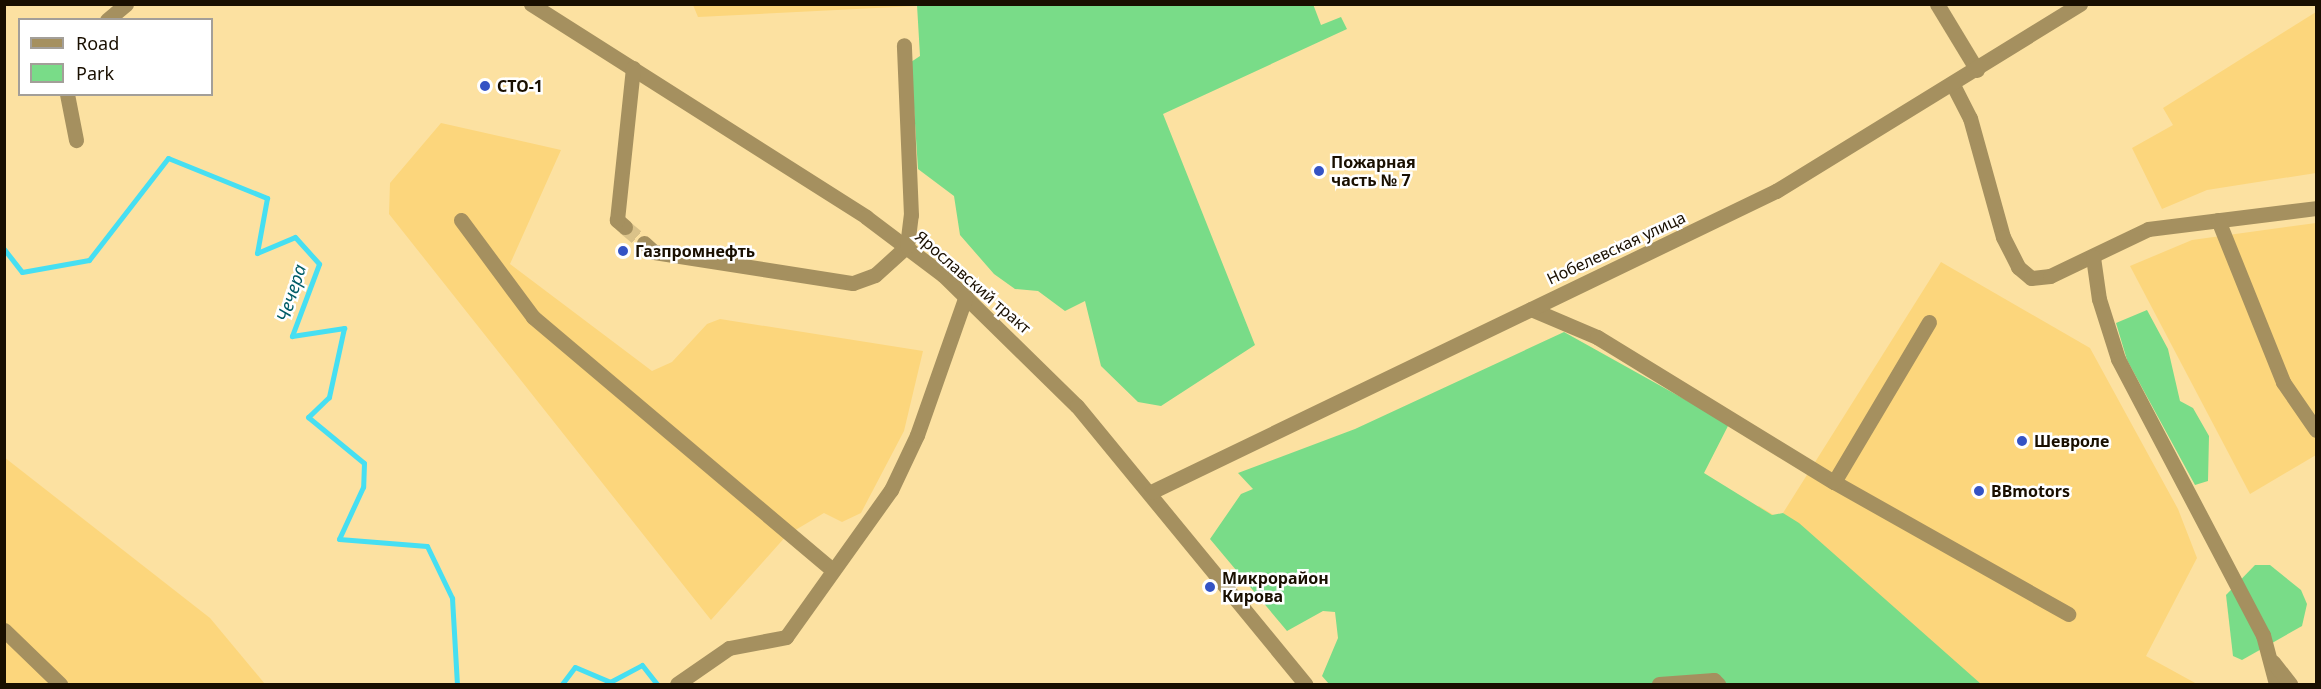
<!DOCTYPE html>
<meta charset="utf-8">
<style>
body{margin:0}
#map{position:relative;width:2321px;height:689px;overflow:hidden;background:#fce1a1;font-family:"Noto Sans",sans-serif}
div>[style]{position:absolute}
.built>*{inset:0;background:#fcd67c}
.green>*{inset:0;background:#79dc88}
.stream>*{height:5px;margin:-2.5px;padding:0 2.5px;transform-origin:2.5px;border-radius:2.5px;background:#46dff2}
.minor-tunnel>*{height:15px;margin-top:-7.5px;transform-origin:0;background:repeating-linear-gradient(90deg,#dac289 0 15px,transparent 0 23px)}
.minor>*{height:15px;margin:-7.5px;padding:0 7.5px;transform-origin:7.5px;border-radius:7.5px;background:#a5905f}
.dots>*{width:16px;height:16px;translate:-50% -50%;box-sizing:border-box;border:3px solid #fff;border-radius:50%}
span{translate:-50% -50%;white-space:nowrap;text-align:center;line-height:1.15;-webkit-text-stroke:5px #fff;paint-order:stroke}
.poi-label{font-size:16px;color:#190f00;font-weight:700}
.left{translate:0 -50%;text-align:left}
.street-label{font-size:16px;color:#190f00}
.water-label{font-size:18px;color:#005c66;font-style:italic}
.frame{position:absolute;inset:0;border:6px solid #190f00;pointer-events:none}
.legend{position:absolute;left:18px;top:18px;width:195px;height:78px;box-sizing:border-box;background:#fff;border:2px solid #a39f99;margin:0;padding:8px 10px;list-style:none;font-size:18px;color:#190f00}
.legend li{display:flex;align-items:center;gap:12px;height:30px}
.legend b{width:30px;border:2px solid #a39f99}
</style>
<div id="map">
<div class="built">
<i style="clip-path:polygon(693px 5px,936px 5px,698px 17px)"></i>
<i style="clip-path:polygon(2316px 12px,2316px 173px,2207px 190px,2162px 209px,2132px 148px,2173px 125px,2163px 108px)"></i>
<i style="clip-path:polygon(441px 123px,561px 150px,510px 264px,652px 371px,672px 362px,707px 324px,720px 319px,923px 351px,904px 431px,861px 513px,842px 522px,824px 513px,787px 535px,711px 620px,389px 214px,390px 183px)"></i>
<i style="clip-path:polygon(2316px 223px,2316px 455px,2250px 494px,2130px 266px,2192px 240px)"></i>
<i style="clip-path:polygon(1941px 262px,2090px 348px,2178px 509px,2197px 558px,2146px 656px,2197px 684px,1437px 684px,1759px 506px,1828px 549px,1783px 513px)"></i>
<i style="clip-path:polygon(4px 457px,210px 618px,265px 684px,5px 684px)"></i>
</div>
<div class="green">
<i style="clip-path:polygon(1313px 4px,1321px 25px,1341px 17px,1347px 29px,1163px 114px,1255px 345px,1161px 406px,1138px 402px,1101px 366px,1085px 301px,1065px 311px,1038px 291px,1015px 289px,994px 274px,960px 235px,954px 196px,918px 169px,911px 62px,920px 56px,917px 5px)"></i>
<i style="clip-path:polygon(2147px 310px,2168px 349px,2180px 401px,2193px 408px,2209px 436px,2208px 481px,2195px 485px,2127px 360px,2116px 323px)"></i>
<i style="clip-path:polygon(1564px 332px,1729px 424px,1704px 473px,1772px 515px,1783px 513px,1799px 523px,1981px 684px,1329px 684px,1322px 676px,1338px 638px,1335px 612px,1323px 611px,1287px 631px,1210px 539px,1241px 494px,1253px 489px,1238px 473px,1355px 429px)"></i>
<i style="clip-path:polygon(2255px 565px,2270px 565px,2301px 590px,2307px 604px,2302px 626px,2242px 660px,2233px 656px,2226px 595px)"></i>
</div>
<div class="stream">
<i style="left:4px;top:249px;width:29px;rotate:52deg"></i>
<i style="left:22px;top:272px;width:68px;rotate:-10.2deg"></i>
<i style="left:89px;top:260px;width:129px;rotate:-52.2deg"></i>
<i style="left:168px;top:158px;width:107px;rotate:22deg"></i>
<i style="left:267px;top:198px;width:56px;rotate:100.3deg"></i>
<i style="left:257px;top:253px;width:41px;rotate:-22.8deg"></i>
<i style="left:295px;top:237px;width:36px;rotate:48deg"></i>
<i style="left:319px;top:264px;width:77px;rotate:110.6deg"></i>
<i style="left:292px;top:336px;width:53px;rotate:-8.7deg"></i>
<i style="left:344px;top:328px;width:71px;rotate:102.3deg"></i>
<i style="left:329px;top:397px;width:29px;rotate:136deg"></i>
<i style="left:308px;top:417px;width:72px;rotate:39.4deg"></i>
<i style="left:364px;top:463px;width:24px;rotate:92deg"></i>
<i style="left:363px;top:487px;width:57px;rotate:114.8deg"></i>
<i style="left:339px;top:539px;width:88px;rotate:4.5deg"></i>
<i style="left:427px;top:546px;width:58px;rotate:64.3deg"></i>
<i style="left:452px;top:598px;width:86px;rotate:86.7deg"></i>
<i style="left:562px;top:684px;width:21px;rotate:-53deg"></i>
<i style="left:575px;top:667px;width:38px;rotate:23deg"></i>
<i style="left:610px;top:682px;width:36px;rotate:-28deg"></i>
<i style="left:642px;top:665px;width:24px;rotate:52deg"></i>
</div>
<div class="minor-tunnel">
<i style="left:625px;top:227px;width:25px;rotate:40deg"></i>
</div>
<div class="minor">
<i style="left:531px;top:4px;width:397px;rotate:32.4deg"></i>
<i style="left:866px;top:217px;width:96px;rotate:37deg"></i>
<i style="left:943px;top:275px;width:187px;rotate:44.4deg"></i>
<i style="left:1077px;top:406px;width:360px;rotate:50.6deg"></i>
<i style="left:1937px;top:4px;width:77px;rotate:58.8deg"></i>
<i style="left:107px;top:20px;width:25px;rotate:-40deg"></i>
<i style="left:1953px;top:85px;width:37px;rotate:63deg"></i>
<i style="left:1970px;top:118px;width:123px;rotate:74.5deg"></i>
<i style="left:2003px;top:237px;width:34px;rotate:63deg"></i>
<i style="left:2018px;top:267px;width:17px;rotate:40deg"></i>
<i style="left:2031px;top:278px;width:19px;rotate:-6deg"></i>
<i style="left:2050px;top:276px;width:109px;rotate:-25.6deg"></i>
<i style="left:2148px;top:229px;width:169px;rotate:-7.1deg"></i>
<i style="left:67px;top:94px;width:47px;rotate:78.9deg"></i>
<i style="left:461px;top:220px;width:121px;rotate:53.4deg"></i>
<i style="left:533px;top:317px;width:389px;rotate:40.2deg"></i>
<i style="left:2218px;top:220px;width:175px;rotate:68.1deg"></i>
<i style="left:2283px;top:382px;width:58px;rotate:55.5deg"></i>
<i style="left:625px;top:227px;width:11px;rotate:-139deg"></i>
<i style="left:617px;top:220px;width:153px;rotate:-84deg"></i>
<i style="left:644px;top:243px;width:13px;rotate:42deg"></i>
<i style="left:654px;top:252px;width:201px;rotate:8.9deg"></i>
<i style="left:853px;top:283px;width:23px;rotate:-20deg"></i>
<i style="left:875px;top:275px;width:43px;rotate:-42.2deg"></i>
<i style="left:907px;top:246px;width:31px;rotate:-83deg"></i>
<i style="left:911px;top:215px;width:170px;rotate:-92.4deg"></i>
<i style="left:2093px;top:257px;width:42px;rotate:81.9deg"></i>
<i style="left:2099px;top:299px;width:63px;rotate:72.4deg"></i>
<i style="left:2118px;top:359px;width:312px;rotate:62.3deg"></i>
<i style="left:2263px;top:635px;width:51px;rotate:75.1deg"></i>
<i style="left:1531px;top:309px;width:72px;rotate:23deg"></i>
<i style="left:1597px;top:337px;width:278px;rotate:31.5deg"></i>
<i style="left:1834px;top:482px;width:269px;rotate:29.4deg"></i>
<i style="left:1834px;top:482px;width:186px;rotate:-59.3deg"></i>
<i style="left:1151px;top:492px;width:694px;rotate:-25.72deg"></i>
<i style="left:1776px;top:191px;width:357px;rotate:-31.6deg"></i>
<i style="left:4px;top:630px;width:78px;rotate:44deg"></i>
<i style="left:2273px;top:662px;width:28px;rotate:52deg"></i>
<i style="left:677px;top:684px;width:63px;rotate:-34.7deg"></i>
<i style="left:729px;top:648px;width:58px;rotate:-10.9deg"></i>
<i style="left:786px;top:637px;width:181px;rotate:-54.5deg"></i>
<i style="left:891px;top:490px;width:61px;rotate:-64.7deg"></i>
<i style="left:917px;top:435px;width:147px;rotate:-70.6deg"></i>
<i style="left:1659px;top:684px;width:55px;rotate:-4.2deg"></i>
<i style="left:1714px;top:680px;width:6px;rotate:45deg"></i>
</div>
<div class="dots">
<i style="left:485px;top:86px;background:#3453c4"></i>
<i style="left:1319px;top:171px;background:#3453c4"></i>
<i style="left:623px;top:251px;background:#3453c4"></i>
<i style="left:2022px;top:441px;background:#3453c4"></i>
<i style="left:1979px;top:491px;background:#3453c4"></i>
<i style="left:1210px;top:587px;background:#3453c4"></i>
</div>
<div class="poi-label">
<span class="left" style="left:497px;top:86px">СТО-1</span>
<span class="left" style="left:1331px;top:171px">Пожарная<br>часть № 7</span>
<span class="left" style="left:635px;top:251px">Газпромнефть</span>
<span class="left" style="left:2034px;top:441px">Шевроле</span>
<span class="left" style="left:1991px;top:491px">BBmotors</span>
<span class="left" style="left:1222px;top:587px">Микрорайон<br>Кирова</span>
</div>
<div class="street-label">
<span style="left:1616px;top:248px;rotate:-25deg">Нобелевская улица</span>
<span style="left:973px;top:282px;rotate:41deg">Ярославский тракт</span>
</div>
<div class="water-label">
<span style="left:291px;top:293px;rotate:-72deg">Чечера</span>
</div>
<div class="frame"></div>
<ul class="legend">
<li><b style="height:8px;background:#a5905f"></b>Road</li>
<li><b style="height:16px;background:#79dc88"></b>Park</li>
</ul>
</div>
